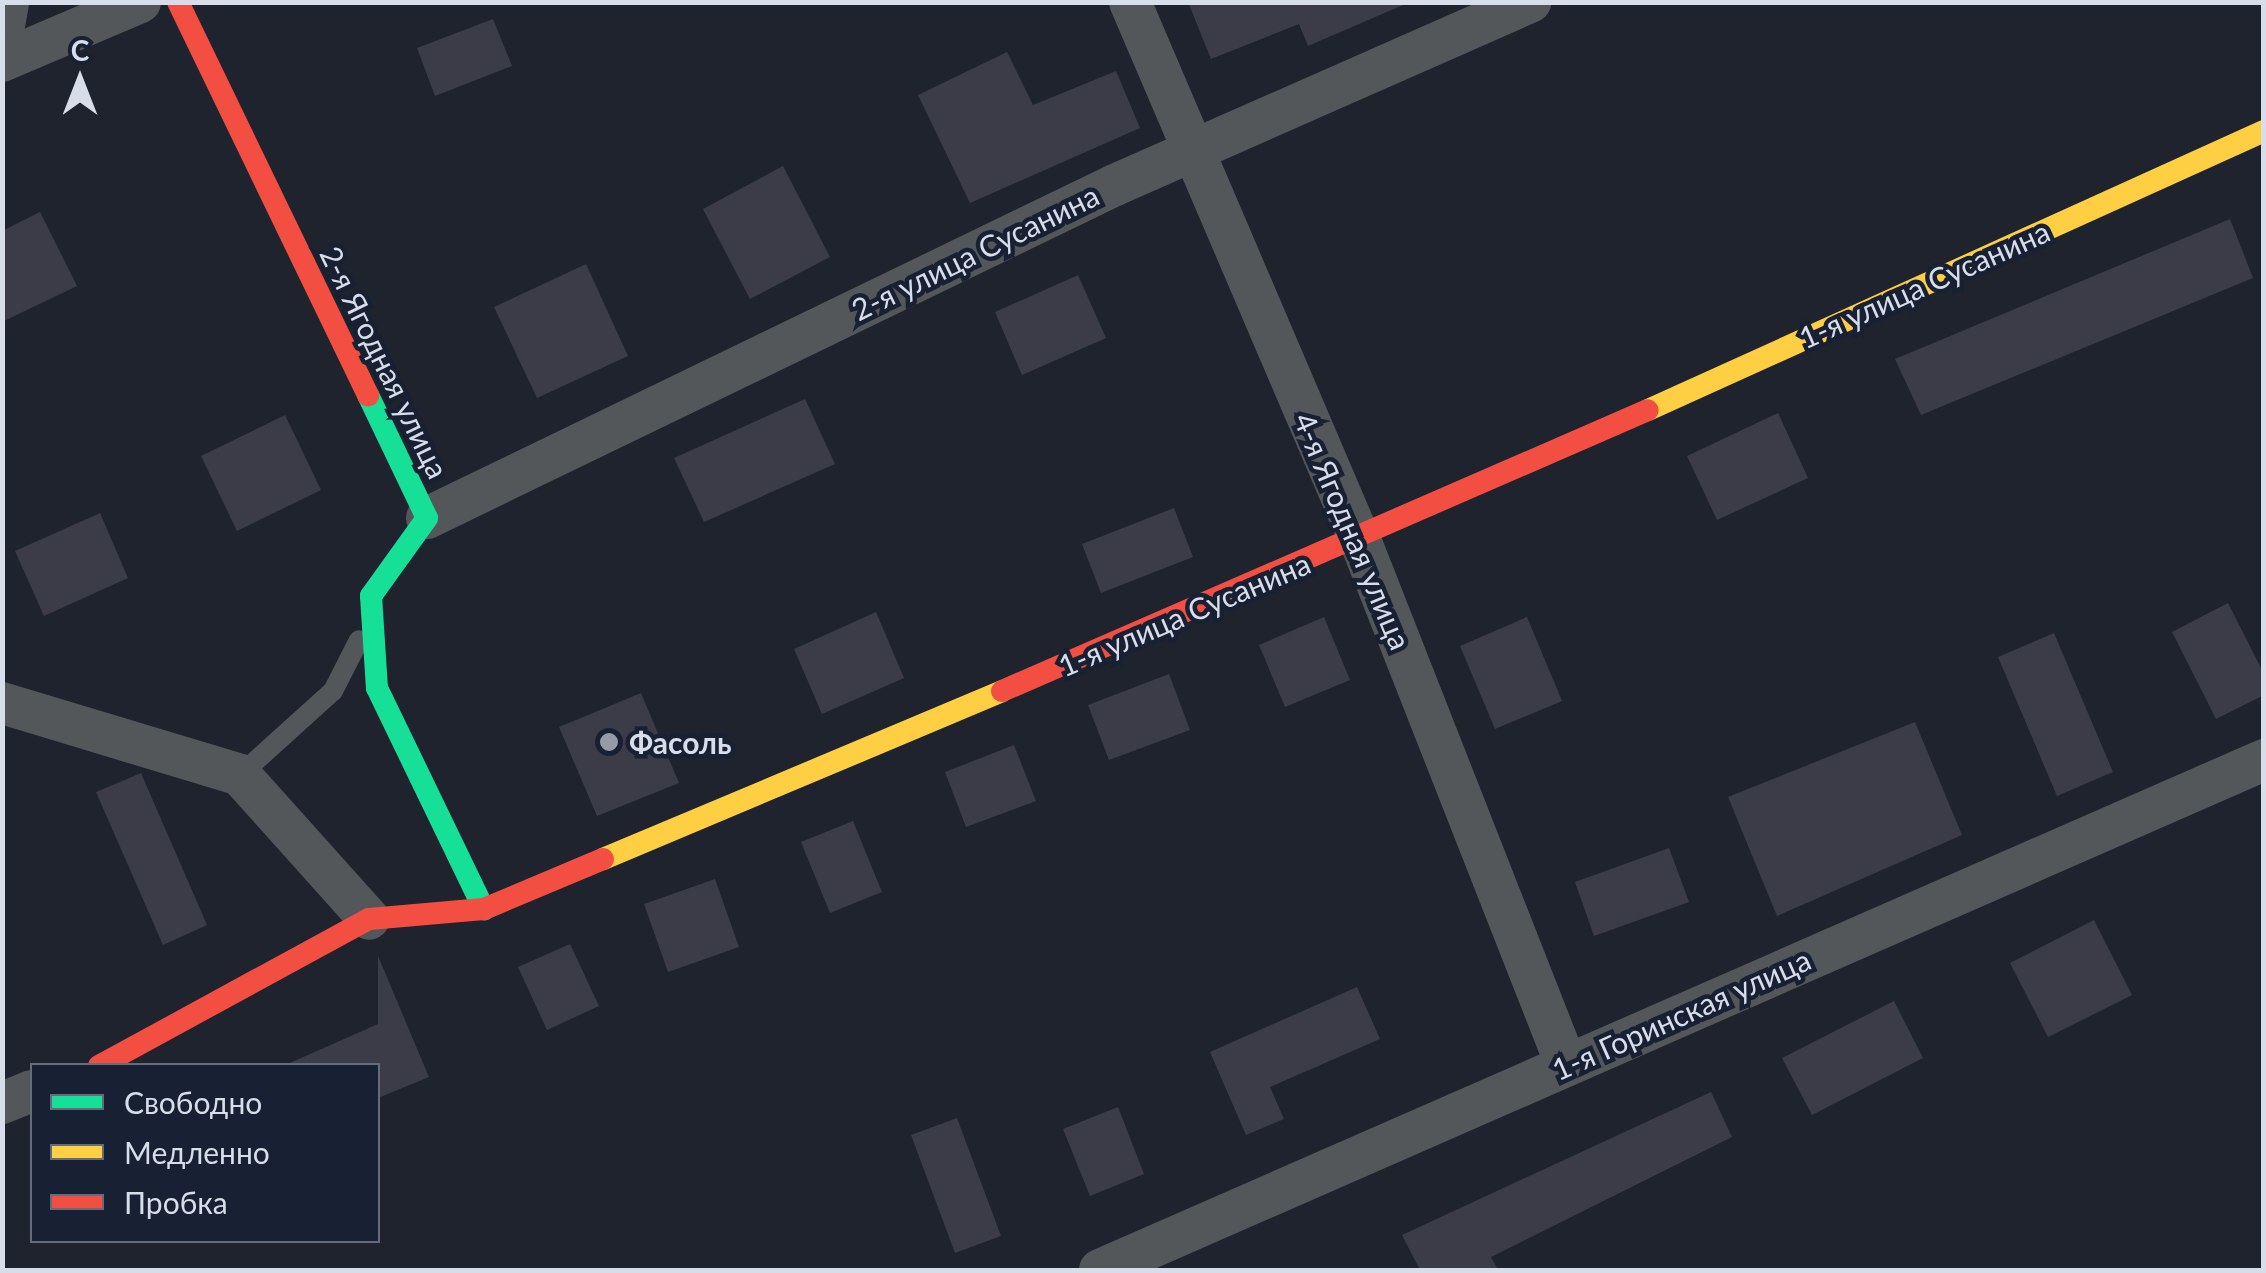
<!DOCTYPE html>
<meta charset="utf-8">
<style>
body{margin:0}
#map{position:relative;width:2266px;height:1273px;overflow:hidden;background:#1e232d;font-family:Lato,sans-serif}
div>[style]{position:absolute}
.building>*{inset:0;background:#3c3c48}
.lane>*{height:20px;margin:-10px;padding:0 10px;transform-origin:10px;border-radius:10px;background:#53575a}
.street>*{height:42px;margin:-21px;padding:0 21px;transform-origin:21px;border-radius:21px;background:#53575a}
.fast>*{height:22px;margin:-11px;padding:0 11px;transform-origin:11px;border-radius:11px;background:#16e098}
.slow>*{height:22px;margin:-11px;padding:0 11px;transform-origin:11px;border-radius:11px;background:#ffcf43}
.jam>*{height:22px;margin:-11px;padding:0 11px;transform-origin:11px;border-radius:11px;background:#f24e42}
.dots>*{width:28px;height:28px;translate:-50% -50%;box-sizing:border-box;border:5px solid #182133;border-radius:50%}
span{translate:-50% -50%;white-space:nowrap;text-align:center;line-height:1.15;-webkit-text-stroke:9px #182133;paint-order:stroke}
.street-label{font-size:30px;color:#d7dde9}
.poi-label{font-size:30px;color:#d7dde9;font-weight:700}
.left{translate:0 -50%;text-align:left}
.frame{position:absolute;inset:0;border:5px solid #d7dde9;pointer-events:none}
.legend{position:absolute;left:30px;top:1063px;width:350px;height:180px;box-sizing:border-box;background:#182133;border:2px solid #646c7c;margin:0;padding:12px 18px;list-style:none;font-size:30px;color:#d7dde9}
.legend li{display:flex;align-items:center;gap:20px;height:50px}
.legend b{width:50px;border:2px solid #646c7c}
.north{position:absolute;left:30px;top:30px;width:100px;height:100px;-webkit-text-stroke:8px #182133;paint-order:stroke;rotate:0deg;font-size:28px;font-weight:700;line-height:40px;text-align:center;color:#d7dde9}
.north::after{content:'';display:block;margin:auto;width:35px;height:45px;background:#d7dde9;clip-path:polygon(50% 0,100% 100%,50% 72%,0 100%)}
</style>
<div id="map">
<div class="building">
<i style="clip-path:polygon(1188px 2px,1410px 2px,1308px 46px,1299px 24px,1211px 59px)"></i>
<i style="clip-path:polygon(493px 19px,512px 66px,435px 96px,417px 48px)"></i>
<i style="clip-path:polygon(1007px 52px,1033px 105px,1116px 71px,1140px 128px,970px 203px,918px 95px)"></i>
<i style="clip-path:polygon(783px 166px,830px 257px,750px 299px,703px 209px)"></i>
<i style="clip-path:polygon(40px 212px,77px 286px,2px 322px,2px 231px)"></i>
<i style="clip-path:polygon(2230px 219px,2253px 278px,1921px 415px,1895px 359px)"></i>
<i style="clip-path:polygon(586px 264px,628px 356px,537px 398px,494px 307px)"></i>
<i style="clip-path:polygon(1078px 275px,1106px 338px,1022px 375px,995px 312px)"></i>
<i style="clip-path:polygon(805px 399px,835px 464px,704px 522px,674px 458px)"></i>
<i style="clip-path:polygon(1778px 413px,1808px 478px,1717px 520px,1687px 456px)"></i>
<i style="clip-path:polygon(285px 415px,321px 490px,237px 531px,201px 456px)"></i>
<i style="clip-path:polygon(1174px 508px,1193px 557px,1101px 593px,1082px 544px)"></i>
<i style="clip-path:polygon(100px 513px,128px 578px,44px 616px,15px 551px)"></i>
<i style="clip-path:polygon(2228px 603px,2264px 674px,2264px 695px,2216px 719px,2172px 632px)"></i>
<i style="clip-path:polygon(876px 612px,904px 678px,822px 714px,794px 649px)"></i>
<i style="clip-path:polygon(1324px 617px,1350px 680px,1285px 707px,1259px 645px)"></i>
<i style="clip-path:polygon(1527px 617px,1562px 701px,1495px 729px,1460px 646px)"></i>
<i style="clip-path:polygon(2054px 633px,2113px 772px,2057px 796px,1998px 657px)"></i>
<i style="clip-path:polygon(1169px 674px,1190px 730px,1109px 760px,1088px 705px)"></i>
<i style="clip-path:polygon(641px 693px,679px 783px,597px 816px,559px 727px)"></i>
<i style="clip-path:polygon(1915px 722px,1962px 835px,1777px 916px,1728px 797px)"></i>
<i style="clip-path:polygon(1014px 745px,1036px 801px,966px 827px,945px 772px)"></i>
<i style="clip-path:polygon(141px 773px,207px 925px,163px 945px,96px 792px)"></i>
<i style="clip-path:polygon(853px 821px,882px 892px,830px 913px,801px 842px)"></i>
<i style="clip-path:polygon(1669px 848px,1689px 902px,1594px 936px,1575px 882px)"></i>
<i style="clip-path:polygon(715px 879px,739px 947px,668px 972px,644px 904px)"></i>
<i style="clip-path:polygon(2094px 920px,2132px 995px,2048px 1037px,2010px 963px)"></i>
<i style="clip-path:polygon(570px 944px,599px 1006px,547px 1030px,518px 967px)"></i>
<i style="clip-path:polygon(378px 956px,429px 1077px,378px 1098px,378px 1066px,283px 1066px,378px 1024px)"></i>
<i style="clip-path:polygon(1357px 987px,1380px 1039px,1270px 1087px,1284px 1119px,1246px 1135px,1210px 1052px)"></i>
<i style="clip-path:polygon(1894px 1001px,1923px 1058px,1812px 1115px,1782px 1058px)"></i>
<i style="clip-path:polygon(1711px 1092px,1732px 1137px,1491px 1257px,1498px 1270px,1420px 1270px,1402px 1235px)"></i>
<i style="clip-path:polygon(1118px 1107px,1144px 1174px,1090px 1196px,1063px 1129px)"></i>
<i style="clip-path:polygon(957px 1118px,1001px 1236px,955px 1253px,911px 1135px)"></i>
</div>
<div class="lane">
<i style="left:240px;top:775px;width:125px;rotate:-42.1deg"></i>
<i style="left:333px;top:691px;width:57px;rotate:-63deg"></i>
</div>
<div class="street">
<i style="left:1130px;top:2px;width:585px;rotate:66.85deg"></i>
<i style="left:1360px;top:540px;width:563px;rotate:68.54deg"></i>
<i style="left:2px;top:37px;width:36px;rotate:-80deg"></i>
<i style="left:2px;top:61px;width:150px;rotate:-23.1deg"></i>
<i style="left:427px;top:518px;width:764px;rotate:-25.83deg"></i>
<i style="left:1115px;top:185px;width:454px;rotate:-23.8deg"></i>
<i style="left:2px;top:703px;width:249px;rotate:16.8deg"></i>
<i style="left:240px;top:775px;width:193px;rotate:48.1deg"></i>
<i style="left:2px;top:1103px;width:32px;rotate:-22deg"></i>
<i style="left:1100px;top:1270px;width:1271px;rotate:-23.66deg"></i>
</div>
<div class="fast">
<i style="left:368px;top:395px;width:136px;rotate:64.4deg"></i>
<i style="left:427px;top:518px;width:96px;rotate:125.7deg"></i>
<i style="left:371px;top:596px;width:92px;rotate:86.3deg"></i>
<i style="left:377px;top:688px;width:246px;rotate:64.2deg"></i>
</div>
<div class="slow">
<i style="left:1648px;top:410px;width:676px;rotate:-24.37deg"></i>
<i style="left:603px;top:859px;width:433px;rotate:-22.8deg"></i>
</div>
<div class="jam">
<i style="left:178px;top:2px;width:437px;rotate:64.2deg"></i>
<i style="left:1002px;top:691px;width:704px;rotate:-23.51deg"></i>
<i style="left:99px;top:1066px;width:307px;rotate:-28.6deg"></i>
<i style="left:369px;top:919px;width:115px;rotate:-5deg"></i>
<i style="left:484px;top:909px;width:129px;rotate:-22.8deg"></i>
</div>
<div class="dots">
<i style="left:609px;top:742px;background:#969ca7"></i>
</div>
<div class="street-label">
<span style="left:975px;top:252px;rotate:-26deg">2-я улица Сусанина</span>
<span style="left:1924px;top:284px;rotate:-24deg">1-я улица Сусанина</span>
<span style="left:385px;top:362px;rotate:64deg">2-я Ягодная улица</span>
<span style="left:1353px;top:531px;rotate:67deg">4-я Ягодная улица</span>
<span style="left:1184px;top:614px;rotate:-23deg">1-я улица Сусанина</span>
<span style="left:1681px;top:1014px;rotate:-24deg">1-я Горинская улица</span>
</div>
<div class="poi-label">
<span class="left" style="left:629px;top:742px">Фасоль</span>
</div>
<div class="frame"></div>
<ul class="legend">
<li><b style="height:12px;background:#16e098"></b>Свободно</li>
<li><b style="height:12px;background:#ffcf43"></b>Медленно</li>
<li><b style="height:12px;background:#f24e42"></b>Пробка</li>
</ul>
<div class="north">С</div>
</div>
